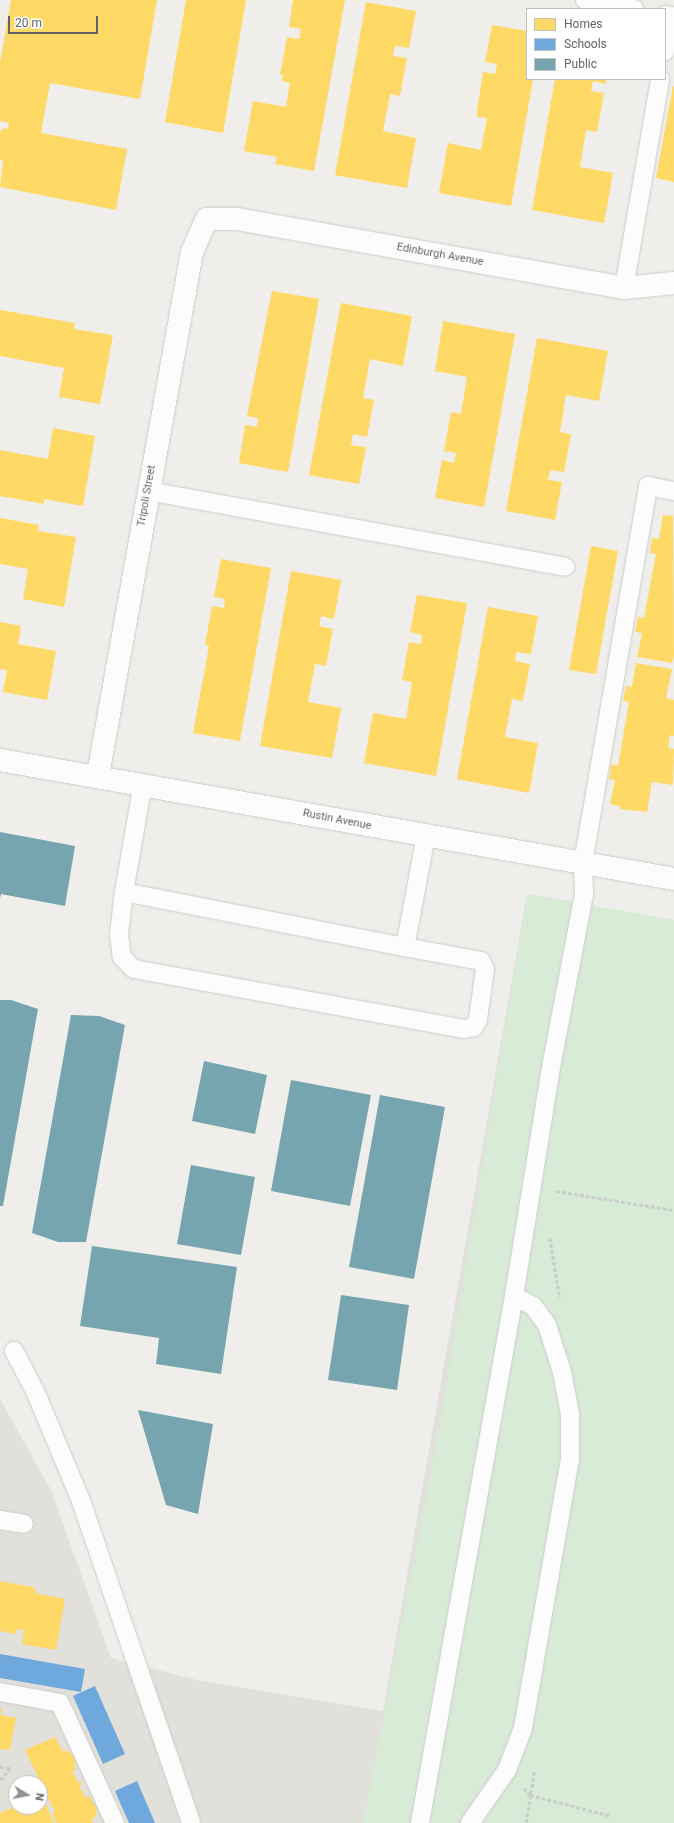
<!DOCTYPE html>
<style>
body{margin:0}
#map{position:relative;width:674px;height:1823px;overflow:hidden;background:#efeeea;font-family:Roboto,sans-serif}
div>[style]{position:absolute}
.education>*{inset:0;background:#e2e0da}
.green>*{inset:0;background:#d8ebd6}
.homes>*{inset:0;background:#ffd966}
.schools>*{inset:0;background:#6fa8dc}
.public>*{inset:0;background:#76a5af}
.path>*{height:2.5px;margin-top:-1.25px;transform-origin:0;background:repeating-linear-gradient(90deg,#cacfcc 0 4px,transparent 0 6px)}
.roads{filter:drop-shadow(0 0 1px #cbcccc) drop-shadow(0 0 1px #cbcccc)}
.lane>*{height:18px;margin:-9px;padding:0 9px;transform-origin:9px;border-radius:9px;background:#fdfcfc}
.street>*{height:22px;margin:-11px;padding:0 11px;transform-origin:11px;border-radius:11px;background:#fdfcfc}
span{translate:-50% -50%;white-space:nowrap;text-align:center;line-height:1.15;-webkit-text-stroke:4px #fff;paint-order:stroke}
.street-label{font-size:11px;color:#5f6368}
.legend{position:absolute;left:526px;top:8px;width:140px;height:72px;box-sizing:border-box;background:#fff;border:1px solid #bfc1c3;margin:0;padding:5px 7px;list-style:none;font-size:12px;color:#5f6368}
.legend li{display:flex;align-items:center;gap:8px;height:20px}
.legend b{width:20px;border:1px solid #bfc1c3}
.north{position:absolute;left:8px;top:1775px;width:40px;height:40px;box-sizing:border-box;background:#fff;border:1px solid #bfc1c3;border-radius:50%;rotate:100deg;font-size:11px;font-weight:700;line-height:16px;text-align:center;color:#5f6368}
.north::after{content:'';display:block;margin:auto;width:14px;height:18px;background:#919496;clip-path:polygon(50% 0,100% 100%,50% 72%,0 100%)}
.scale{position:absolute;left:8px;top:16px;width:90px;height:18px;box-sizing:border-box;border:2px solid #5f6368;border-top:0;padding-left:5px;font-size:12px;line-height:14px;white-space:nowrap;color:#5f6368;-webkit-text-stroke:3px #fff;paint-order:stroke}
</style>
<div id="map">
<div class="education">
<i style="clip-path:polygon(evenodd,527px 894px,674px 920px,674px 1823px,0 1823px,0 1399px,51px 1490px,111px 1658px,197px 1680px,383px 1711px,527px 894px,16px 1783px,40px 1783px,40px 1807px,16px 1807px,16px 1783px)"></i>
</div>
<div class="green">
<i style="clip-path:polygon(527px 894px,674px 920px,674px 1823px,363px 1823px,437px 1442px)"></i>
</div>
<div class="homes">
<i style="clip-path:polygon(11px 0,157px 0,140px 99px,50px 83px,41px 133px,127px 149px,116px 210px,0 187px,3px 160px,0 160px,0 132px,3px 128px,8px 129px,9px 123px,0 121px,0 63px)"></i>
<i style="clip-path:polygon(186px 0,246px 0,223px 133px,165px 122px)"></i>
<i style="clip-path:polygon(293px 0,345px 0,314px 171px,275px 164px,277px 157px,244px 151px,253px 101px,286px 107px,290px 83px,282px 81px,283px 75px,280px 75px,287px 37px,299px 39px,301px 29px,289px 27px)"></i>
<i style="clip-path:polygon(366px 2px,416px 11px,409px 48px,395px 46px,393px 56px,407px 58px,400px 96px,390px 94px,383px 131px,416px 138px,407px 188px,335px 175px)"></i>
<i style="clip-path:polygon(492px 25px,527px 31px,527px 79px,533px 79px,511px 206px,439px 193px,448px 143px,481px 150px,487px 118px,477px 117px,477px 111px,483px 72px,495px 74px,497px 64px,485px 62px)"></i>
<i style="clip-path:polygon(555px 79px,606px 79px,606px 84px,593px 81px,591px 91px,604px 93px,597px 132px,586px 130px,580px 167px,613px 173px,604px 223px,532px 210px)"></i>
<i style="clip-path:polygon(673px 86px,674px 86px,674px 182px,656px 178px)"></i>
<i style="clip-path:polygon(272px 291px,319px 299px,288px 472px,239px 463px,245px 425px,257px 427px,258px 418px,247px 416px)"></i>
<i style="clip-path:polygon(341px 303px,412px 316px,403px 366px,370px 359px,363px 398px,374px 400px,367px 437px,353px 434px,351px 445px,366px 447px,359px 484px,309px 475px)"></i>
<i style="clip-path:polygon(0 310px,75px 323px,74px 329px,113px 335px,100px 404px,59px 397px,64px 368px,0 356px)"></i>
<i style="clip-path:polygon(443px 321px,515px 334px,484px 507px,435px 498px,442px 460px,454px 463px,456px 453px,444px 451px,451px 412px,461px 414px,467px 377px,435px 371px)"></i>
<i style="clip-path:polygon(537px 338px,608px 351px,599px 401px,566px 395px,560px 432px,571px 434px,564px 472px,550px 470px,548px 480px,562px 482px,555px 520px,506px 511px)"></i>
<i style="clip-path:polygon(53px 428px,95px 436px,83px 506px,44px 499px,44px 504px,0 496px,0 450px,48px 459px)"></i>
<i style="clip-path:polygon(673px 514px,674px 656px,672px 663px,637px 657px,642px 633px,635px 632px,638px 617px,644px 618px,656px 554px,650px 553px,652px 538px,659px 539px,663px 515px,672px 516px)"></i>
<i style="clip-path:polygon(0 518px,39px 525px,38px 531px,76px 537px,64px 607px,23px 599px,28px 569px,0 564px)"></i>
<i style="clip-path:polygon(591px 546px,618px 551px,596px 674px,569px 670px)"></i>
<i style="clip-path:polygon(221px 559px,271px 568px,240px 741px,193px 733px,209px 646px,205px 645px,212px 606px,224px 608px,225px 599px,214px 597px)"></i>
<i style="clip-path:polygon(291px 571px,341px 580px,334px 619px,321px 616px,319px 626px,333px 629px,326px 666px,315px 664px,308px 702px,341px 708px,332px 758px,260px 746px)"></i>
<i style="clip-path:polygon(417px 595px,467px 603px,436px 776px,364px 763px,373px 713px,406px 719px,412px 682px,402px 680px,409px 642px,421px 644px,422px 635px,410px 632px)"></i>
<i style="clip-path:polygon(488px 607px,538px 616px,531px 654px,516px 652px,515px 661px,530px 664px,523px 701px,512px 699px,505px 737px,538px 743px,529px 793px,457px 779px)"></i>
<i style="clip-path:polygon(0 622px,21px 626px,18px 644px,56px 651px,47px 700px,3px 692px,7px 670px,0 669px)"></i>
<i style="clip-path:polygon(636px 663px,672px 669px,666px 698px,674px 700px,674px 736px,670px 735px,668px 748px,674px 749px,673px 785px,652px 782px,647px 812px,620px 809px,620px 806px,610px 804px,615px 780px,609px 779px,611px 764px,618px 766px,629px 702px,623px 701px,626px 686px,632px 687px)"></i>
<i style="clip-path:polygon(0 1581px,36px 1588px,35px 1593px,65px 1599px,56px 1650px,22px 1644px,24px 1630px,17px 1629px,16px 1634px,0 1631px)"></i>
<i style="clip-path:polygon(0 1708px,2px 1709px,1px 1715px,16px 1718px,10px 1750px,0 1749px)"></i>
<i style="clip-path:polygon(55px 1737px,63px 1752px,68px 1750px,70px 1754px,72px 1753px,76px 1763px,74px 1764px,76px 1769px,72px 1771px,78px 1783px,81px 1781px,82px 1784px,79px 1786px,85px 1798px,89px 1796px,98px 1810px,95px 1811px,97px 1816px,91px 1819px,93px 1823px,56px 1823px,52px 1813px,55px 1812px,25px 1750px)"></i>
<i style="clip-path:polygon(44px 1801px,54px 1823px,0 1823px,0 1813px,16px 1806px,24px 1807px,26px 1811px,29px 1807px,40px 1807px,40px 1802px)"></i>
</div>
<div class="schools">
<i style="clip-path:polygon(0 1654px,85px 1669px,81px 1692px,0 1678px)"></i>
<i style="clip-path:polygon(95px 1686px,125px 1754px,103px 1764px,73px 1696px)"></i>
<i style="clip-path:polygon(137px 1781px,155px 1823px,129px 1823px,115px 1791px)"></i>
</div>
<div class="public">
<i style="clip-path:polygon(0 832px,75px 846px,65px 906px,1px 894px,0 898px)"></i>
<i style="clip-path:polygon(0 1000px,11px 1000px,38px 1009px,3px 1206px,0 1206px)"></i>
<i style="clip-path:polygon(71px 1015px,99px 1016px,125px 1025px,86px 1242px,58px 1242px,32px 1233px)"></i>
<i style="clip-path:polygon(204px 1061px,267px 1075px,255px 1134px,192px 1121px)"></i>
<i style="clip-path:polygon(291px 1080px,371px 1095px,350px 1206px,271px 1191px)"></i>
<i style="clip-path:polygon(380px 1095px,445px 1107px,414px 1279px,349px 1267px)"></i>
<i style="clip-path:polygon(191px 1165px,255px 1177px,241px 1255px,177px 1244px)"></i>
<i style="clip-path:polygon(92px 1246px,237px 1267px,221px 1374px,156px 1364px,159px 1338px,80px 1326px)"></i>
<i style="clip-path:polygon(341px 1295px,409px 1305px,397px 1390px,328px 1380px)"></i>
<i style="clip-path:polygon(138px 1410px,213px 1424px,198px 1514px,166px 1505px)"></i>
</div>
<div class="path">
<i style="left:556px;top:1191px;width:120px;rotate:9.1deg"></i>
<i style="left:550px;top:1238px;width:61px;rotate:80.5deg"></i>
<i style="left:0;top:1767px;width:11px;rotate:5deg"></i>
<i style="left:11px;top:1768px;width:17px;rotate:130deg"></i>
<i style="left:524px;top:1788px;width:9px;rotate:49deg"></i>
<i style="left:530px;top:1795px;width:84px;rotate:14.5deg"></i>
<i style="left:526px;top:1823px;width:52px;rotate:-81.1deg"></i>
</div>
<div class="roads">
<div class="lane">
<i style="left:585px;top:0;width:50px;rotate:10.4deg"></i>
<i style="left:665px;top:15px;width:6px;rotate:9deg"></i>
<i style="left:671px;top:16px;width:36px;rotate:100deg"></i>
<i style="left:624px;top:288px;width:212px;rotate:-80.2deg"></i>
<i style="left:148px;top:491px;width:424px;rotate:10.3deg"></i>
<i style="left:143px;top:783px;width:111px;rotate:99.9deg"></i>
<i style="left:124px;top:892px;width:286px;rotate:11.1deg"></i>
<i style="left:405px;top:947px;width:113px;rotate:-79.3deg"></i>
<i style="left:124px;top:892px;width:42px;rotate:96.8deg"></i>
<i style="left:119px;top:934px;width:23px;rotate:83deg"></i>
<i style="left:122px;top:957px;width:17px;rotate:45deg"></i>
<i style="left:134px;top:969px;width:335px;rotate:10.3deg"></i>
<i style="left:464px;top:1029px;width:10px;rotate:-11deg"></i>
<i style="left:474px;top:1027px;width:9px;rotate:-63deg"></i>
<i style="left:478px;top:1019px;width:50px;rotate:-82deg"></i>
<i style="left:485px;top:969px;width:9px;rotate:-117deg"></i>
<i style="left:481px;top:961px;width:77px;rotate:-169.6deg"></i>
<i style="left:14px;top:1351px;width:45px;rotate:62.3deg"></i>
<i style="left:35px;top:1391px;width:119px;rotate:67.3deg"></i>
<i style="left:81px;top:1501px;width:340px;rotate:71.1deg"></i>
<i style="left:0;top:1520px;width:24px;rotate:9deg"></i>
<i style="left:0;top:1692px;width:61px;rotate:10.4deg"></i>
<i style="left:60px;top:1703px;width:132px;rotate:65.4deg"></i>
<i style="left:420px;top:1823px;width:535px;rotate:-79.89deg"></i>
<i style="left:514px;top:1296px;width:237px;rotate:-80.8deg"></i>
<i style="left:552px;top:1062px;width:171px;rotate:-79.2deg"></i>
<i style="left:584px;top:894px;width:31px;rotate:-92deg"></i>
<i style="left:583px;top:863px;width:383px;rotate:-80.2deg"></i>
<i style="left:648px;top:486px;width:26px;rotate:11deg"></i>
<i style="left:470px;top:1823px;width:65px;rotate:-55.1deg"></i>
<i style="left:507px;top:1770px;width:45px;rotate:-69.1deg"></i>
<i style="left:523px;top:1728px;width:272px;rotate:-80.1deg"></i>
<i style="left:570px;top:1460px;width:46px;rotate:-90deg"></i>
<i style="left:570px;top:1414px;width:43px;rotate:-100.8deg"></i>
<i style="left:562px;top:1372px;width:49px;rotate:-107.7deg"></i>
<i style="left:547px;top:1325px;width:24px;rotate:-126deg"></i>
<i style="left:533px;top:1306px;width:21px;rotate:-152deg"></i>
</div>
<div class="street">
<i style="left:0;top:760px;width:684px;rotate:10.01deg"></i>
<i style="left:98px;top:775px;width:531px;rotate:-79.81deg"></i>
<i style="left:192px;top:252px;width:36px;rotate:-66deg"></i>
<i style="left:207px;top:219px;width:30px"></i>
<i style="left:237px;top:219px;width:393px;rotate:10.1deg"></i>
<i style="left:624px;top:288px;width:50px;rotate:-5.7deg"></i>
</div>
</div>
<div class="street-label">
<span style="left:440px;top:255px;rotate:10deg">Edinburgh Avenue</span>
<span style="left:147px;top:496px;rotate:-80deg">Tripoli Street</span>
<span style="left:337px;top:820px;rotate:11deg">Rustin Avenue</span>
</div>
<ul class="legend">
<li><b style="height:11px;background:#ffd966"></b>Homes</li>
<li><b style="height:11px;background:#6fa8dc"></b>Schools</li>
<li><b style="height:11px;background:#76a5af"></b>Public</li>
</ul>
<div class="north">N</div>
<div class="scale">20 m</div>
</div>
